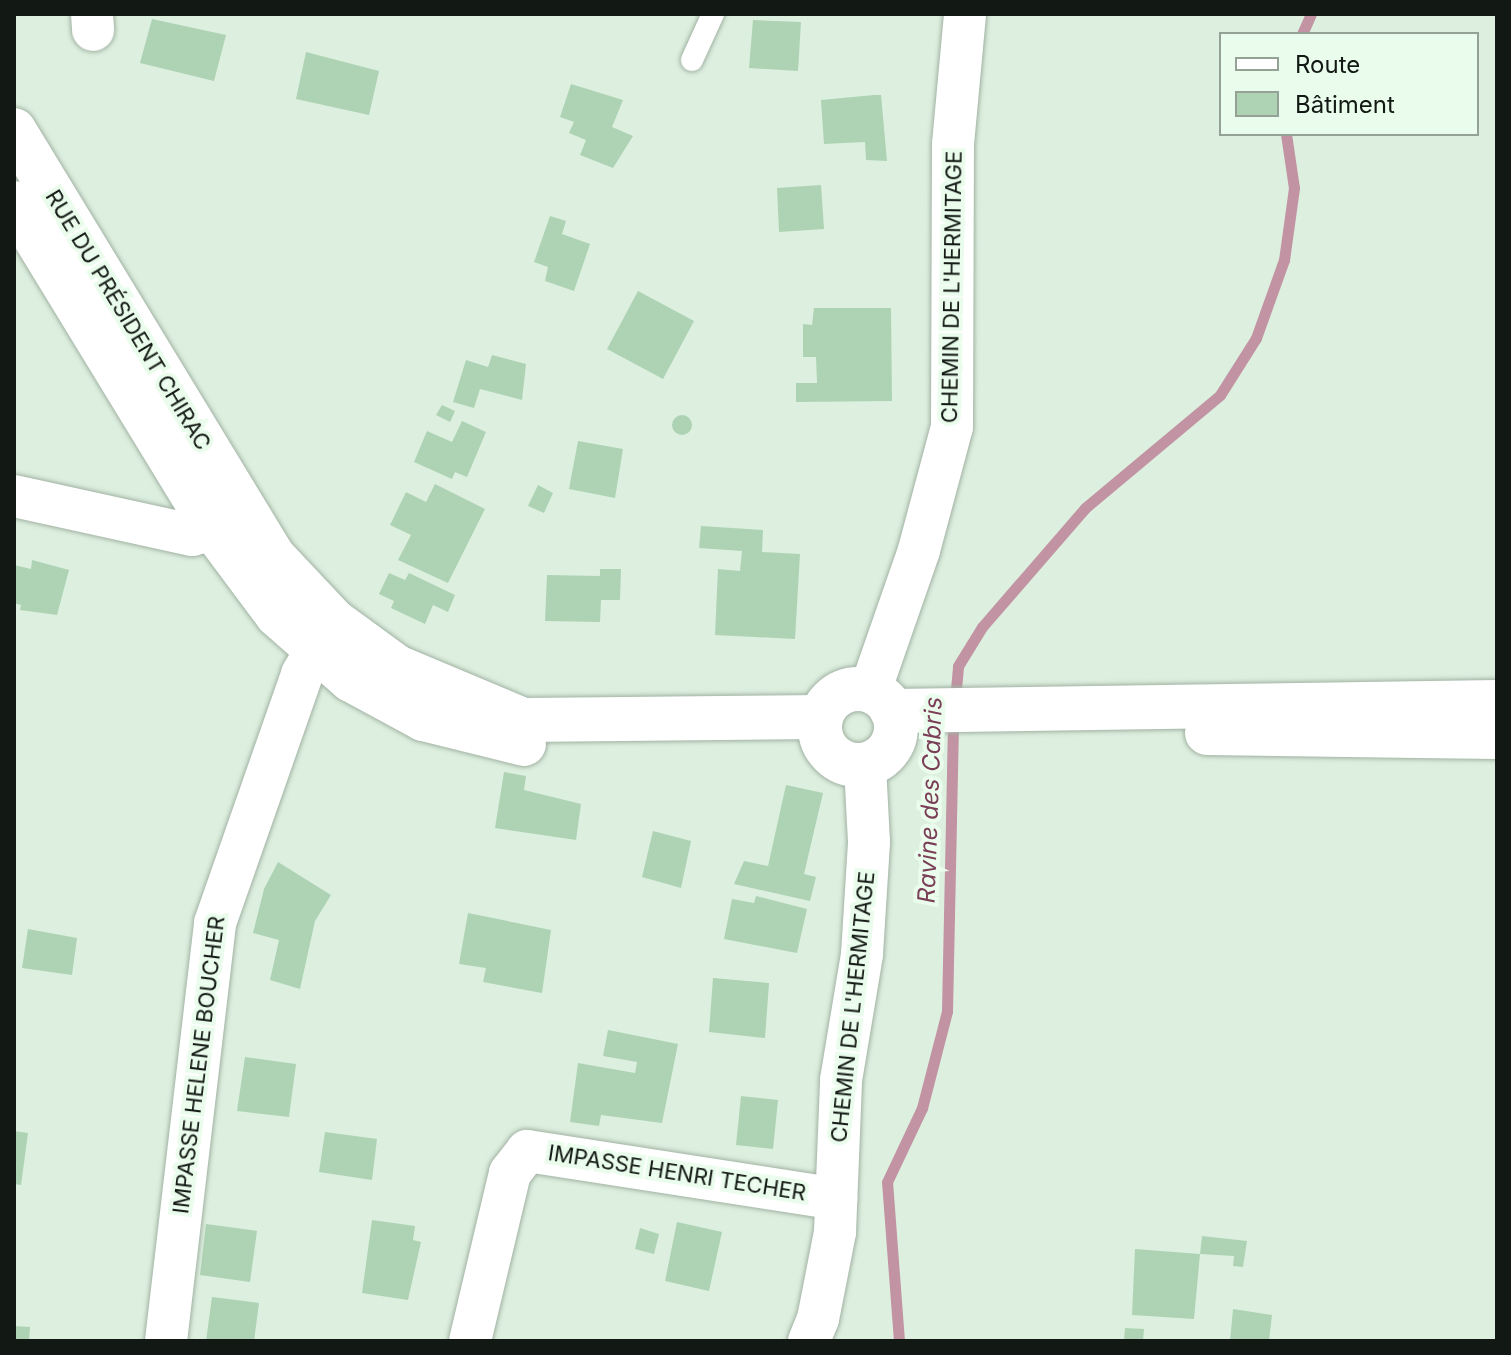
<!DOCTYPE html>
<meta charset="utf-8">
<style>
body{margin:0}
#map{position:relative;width:1511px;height:1355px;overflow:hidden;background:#ddefdf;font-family:Inter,sans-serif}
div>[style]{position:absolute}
.stream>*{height:11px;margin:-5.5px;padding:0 5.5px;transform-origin:5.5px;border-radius:5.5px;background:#c193a3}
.building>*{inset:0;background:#add3b4}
.round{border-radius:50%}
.roads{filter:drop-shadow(0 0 2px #a1b2a3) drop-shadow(0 0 2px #a1b2a3)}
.lane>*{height:22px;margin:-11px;padding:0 11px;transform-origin:11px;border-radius:11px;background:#fff}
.street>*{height:42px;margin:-21px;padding:0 21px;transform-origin:21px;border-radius:21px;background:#fff}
.secondary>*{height:44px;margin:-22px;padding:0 22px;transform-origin:22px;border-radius:22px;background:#fff}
.secondary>.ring{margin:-22px;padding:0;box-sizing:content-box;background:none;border:44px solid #fff;border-radius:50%}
span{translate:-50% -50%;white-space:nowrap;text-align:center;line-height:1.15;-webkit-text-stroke:8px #eafcec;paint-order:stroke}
.street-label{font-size:22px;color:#121813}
.water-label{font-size:24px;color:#7a3e56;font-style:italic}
.frame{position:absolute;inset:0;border:16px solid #121813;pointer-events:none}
.legend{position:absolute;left:1219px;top:32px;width:260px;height:104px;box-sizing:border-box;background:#eafcec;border:2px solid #94a195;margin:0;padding:10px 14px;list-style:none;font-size:24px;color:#121813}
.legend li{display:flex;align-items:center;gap:16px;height:40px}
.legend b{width:40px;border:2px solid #94a195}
</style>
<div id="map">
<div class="stream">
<i style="left:1302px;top:34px;width:22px;rotate:-66deg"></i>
<i style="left:955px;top:701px;width:35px;rotate:-85deg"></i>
<i style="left:958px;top:666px;width:46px;rotate:-58.4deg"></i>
<i style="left:982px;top:627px;width:157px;rotate:-49.1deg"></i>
<i style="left:1085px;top:508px;width:176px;rotate:-39.9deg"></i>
<i style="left:1220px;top:395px;width:67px;rotate:-57.7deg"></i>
<i style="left:1256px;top:338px;width:83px;rotate:-70.3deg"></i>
<i style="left:1284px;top:260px;width:73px;rotate:-82.1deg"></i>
<i style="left:1294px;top:188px;width:55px;rotate:-98.4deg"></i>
<i style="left:899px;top:1341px;width:159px;rotate:-94.3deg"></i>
<i style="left:887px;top:1182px;width:82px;rotate:-64.7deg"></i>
<i style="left:922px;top:1108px;width:100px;rotate:-75.5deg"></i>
<i style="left:947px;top:1011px;width:293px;rotate:-88.8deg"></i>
</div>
<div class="building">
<i style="clip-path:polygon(152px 19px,226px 35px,214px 81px,140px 63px)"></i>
<i style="clip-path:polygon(753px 20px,801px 22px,798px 71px,749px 68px)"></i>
<i style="clip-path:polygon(306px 52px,379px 71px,369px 115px,296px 99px)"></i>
<i style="clip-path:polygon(571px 84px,623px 100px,612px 127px,633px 136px,613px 168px,580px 155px,586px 140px,569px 133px,574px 122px,560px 117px)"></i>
<i style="clip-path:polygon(874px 95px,881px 95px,887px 161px,866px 160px,865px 142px,824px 144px,821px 100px)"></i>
<i style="clip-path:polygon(821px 185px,824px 229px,779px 232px,777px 188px)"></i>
<i style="clip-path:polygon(550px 216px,566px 221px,562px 234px,590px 244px,574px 291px,545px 281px,548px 267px,534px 262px)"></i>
<i style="clip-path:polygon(638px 291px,694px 321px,663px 379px,607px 349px)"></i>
<i style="clip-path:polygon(814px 308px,891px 308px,892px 401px,796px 402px,796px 383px,817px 383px,816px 357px,803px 357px,803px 324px,812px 325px)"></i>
<i style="clip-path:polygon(492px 355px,526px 364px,522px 400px,480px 389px,474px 408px,453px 402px,466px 360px,488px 367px)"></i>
<i style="clip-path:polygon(442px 405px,455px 411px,450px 422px,436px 415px)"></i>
<i class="round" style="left:672px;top:415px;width:20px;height:20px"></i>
<i style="clip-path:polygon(462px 421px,486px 432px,467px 477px,455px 472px,452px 479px,414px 462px,427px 431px,452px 442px)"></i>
<i style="clip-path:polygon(578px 441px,623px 449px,615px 498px,569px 489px)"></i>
<i style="clip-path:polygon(435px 484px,485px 509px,448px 583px,398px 560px,411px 535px,390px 525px,406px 492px,426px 502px)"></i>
<i style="clip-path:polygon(538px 485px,553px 493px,544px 513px,528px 506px)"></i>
<i style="clip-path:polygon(701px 526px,763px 530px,762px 552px,800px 554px,795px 639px,715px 635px,718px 569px,740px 571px,742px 551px,699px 548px)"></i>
<i style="clip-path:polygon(32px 560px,69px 570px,57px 615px,20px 610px,21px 605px,14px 603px,14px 565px,31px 569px)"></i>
<i style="clip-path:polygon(600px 569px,621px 569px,620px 600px,601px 600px,600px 622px,545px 621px,547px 575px,600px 576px)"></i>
<i style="clip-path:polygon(389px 573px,405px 580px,409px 573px,455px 595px,448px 612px,433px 605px,425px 624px,391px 608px,394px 601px,379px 594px)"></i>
<i style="clip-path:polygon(504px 772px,526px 776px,524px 790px,581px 804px,576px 840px,495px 828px)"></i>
<i style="clip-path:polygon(786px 785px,823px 793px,804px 874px,816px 877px,810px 901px,734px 884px,744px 861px,768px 866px)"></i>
<i style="clip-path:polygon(653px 831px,691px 841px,681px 888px,642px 877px)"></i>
<i style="clip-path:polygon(278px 862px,331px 895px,315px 921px,300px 989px,270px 980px,279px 940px,253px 933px,264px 889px)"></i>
<i style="clip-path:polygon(756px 896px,807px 909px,797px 953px,724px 939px,732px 899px,754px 903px)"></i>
<i style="clip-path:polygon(468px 913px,551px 930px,542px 993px,483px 982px,486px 968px,459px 964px)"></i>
<i style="clip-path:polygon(28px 929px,77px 938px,72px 975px,22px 968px)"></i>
<i style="clip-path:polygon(713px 978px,769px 983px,765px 1038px,709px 1032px)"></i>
<i style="clip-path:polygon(608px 1030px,678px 1044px,662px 1123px,601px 1115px,599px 1126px,570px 1122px,578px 1063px,635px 1073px,637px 1062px,603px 1056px)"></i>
<i style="clip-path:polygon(245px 1057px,296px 1064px,289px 1117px,237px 1111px)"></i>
<i style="clip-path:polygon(741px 1096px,778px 1100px,773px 1149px,736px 1145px)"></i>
<i style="clip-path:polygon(14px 1131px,28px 1133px,21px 1185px,14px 1184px)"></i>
<i style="clip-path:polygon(325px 1132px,377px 1139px,372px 1180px,319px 1172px)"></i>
<i style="clip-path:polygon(372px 1220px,415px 1226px,413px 1240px,421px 1242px,408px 1300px,362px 1293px)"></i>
<i style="clip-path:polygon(677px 1222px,722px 1232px,709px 1291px,665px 1281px)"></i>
<i style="clip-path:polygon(206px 1224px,257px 1231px,250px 1282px,200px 1275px)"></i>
<i style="clip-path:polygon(640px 1228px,659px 1234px,654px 1254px,635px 1249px)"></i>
<i style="clip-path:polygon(1202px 1236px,1247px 1241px,1243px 1267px,1233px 1266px,1234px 1256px,1200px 1254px,1194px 1319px,1132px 1315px,1135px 1249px,1200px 1254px)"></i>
<i style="clip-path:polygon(212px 1297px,259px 1303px,254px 1341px,206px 1341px)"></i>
<i style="clip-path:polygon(1233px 1309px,1272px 1315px,1269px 1341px,1230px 1341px)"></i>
<i style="clip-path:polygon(14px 1326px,30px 1327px,29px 1341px,14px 1341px)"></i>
<i style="clip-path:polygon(1125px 1328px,1144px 1329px,1143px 1341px,1124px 1341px)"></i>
</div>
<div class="roads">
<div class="lane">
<i style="left:692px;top:60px;width:51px;rotate:-65.5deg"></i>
</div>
<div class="street">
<i style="left:92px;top:14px;width:16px;rotate:86deg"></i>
<i style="left:14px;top:496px;width:182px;rotate:12.4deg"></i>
<i style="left:192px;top:535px;width:22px;rotate:-16deg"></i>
<i style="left:213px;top:529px;width:34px;rotate:-34deg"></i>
<i style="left:870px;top:691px;width:149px;rotate:-70.8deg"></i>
<i style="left:919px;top:550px;width:127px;rotate:-75deg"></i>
<i style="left:952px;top:427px;width:283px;rotate:-89.8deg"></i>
<i style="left:953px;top:144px;width:131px;rotate:-84.7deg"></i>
<i style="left:166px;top:1341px;width:421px;rotate:-83.3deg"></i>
<i style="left:215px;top:923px;width:264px;rotate:-70.7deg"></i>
<i style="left:302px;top:674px;width:61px;rotate:-59.2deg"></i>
<i style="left:470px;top:1341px;width:173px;rotate:-76.6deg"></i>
<i style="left:510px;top:1173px;width:28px;rotate:-52deg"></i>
<i style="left:527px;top:1151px;width:313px;rotate:8.8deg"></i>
<i style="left:809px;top:1341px;width:24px;rotate:-68deg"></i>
<i style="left:818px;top:1319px;width:89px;rotate:-78.9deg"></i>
<i style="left:835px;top:1232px;width:152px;rotate:-87.7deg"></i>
<i style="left:841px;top:1080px;width:128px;rotate:-80.5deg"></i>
<i style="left:862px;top:954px;width:112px;rotate:-86.4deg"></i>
<i style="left:869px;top:842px;width:77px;rotate:-93deg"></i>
</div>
<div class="secondary">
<i style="left:14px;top:130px;width:497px;rotate:58.7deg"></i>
<i style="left:272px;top:555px;width:91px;rotate:46.8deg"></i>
<i style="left:334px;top:621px;width:78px;rotate:36.1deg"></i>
<i style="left:397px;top:667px;width:137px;rotate:22.8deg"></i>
<i style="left:523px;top:720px;width:298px;rotate:-0.6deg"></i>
<i style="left:14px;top:203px;width:382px;rotate:58.6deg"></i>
<i style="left:213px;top:529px;width:107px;rotate:53.3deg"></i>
<i style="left:277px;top:615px;width:98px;rotate:41.3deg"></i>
<i style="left:351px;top:680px;width:82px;rotate:28.4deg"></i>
<i style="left:423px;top:719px;width:104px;rotate:13.9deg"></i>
<i class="ring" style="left:820px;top:689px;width:32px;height:32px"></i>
<i style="left:892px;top:711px;width:605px;rotate:-0.85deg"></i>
<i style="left:1207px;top:733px;width:290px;rotate:0.8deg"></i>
</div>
</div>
<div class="street-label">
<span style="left:952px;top:287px;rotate:-89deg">CHEMIN DE L'HERMITAGE</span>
<span style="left:128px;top:320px;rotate:59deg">RUE DU PRÉSIDENT CHIRAC</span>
<span style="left:853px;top:1007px;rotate:-84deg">CHEMIN DE L'HERMITAGE</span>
<span style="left:199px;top:1065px;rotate:-83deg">IMPASSE HELENE BOUCHER</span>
<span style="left:677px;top:1173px;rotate:9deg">IMPASSE HENRI TECHER</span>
</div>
<div class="water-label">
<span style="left:930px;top:800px;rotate:-88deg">Ravine des Cabris</span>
</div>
<div class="frame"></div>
<ul class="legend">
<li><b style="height:10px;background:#fff"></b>Route</li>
<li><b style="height:22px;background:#add3b4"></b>Bâtiment</li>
</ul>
</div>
